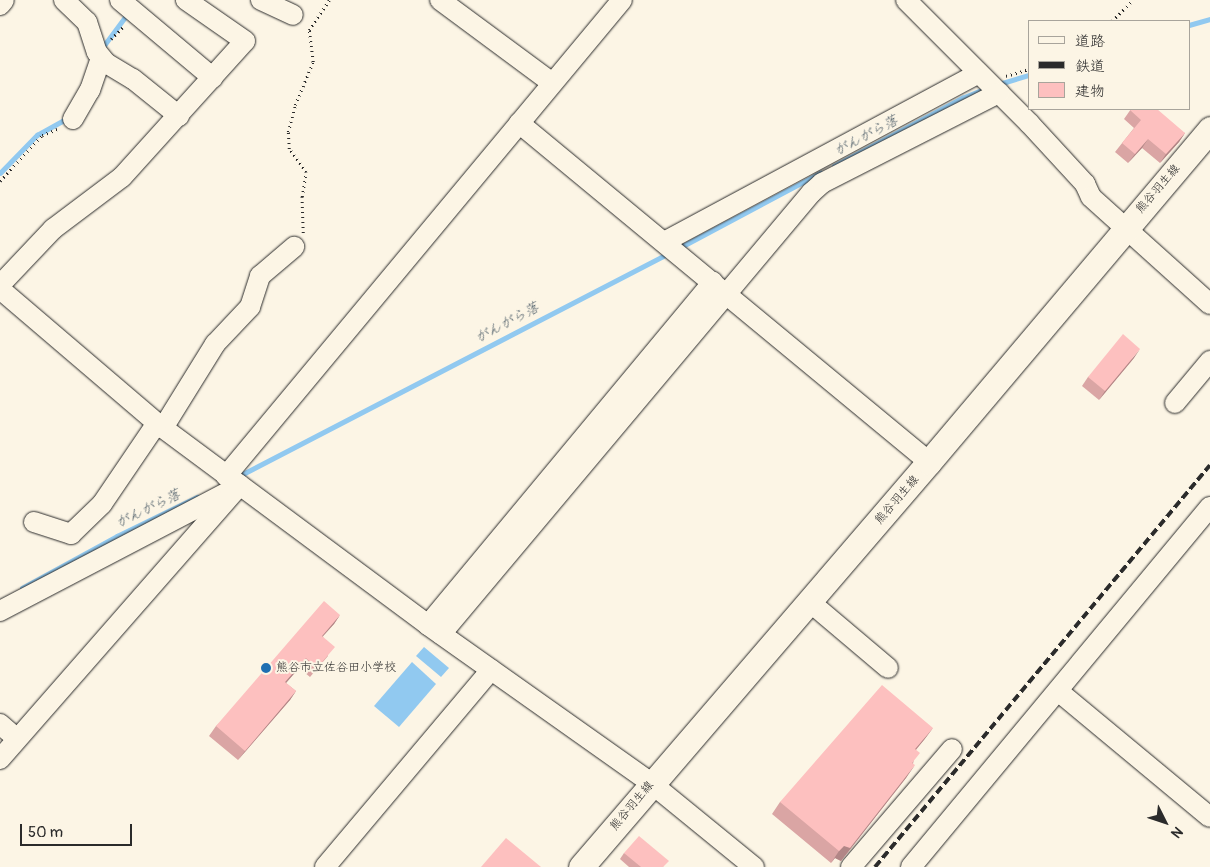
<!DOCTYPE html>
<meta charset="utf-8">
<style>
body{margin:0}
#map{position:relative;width:1210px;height:867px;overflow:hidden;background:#fcf5e5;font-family:Pangolin,"Klee One",sans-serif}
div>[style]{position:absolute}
.water>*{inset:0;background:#91c9f0}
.stream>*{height:4.5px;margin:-2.25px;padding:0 2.25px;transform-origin:2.25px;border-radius:2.25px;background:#91c9f0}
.path>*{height:2.5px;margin-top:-1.25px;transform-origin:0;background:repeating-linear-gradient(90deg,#2b2b2b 0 1px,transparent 0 5px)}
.roads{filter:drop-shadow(0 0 1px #2b2b2b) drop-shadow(0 0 1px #2b2b2b)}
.minor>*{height:20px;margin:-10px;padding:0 10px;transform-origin:10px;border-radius:10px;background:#fcf5e5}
.major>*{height:25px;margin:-12.5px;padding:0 12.5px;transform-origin:12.5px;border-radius:12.5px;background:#fcf5e5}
.rail>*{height:4px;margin-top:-2px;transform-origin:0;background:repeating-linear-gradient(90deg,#2b2b2b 0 8px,transparent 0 12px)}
.wall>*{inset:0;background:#daa5a4}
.shaded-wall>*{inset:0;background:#b18686}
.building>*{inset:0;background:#fdc0bf}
.dots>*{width:14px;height:14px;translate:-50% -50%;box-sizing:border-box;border:2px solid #fcf5e5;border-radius:50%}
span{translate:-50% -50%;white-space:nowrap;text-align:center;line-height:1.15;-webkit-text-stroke:4px #fcf5e5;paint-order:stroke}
.street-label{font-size:12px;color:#2b2b2b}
.poi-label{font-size:12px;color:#2b2b2b}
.left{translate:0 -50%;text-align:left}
.water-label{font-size:14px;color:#4a5a66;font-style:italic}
.legend{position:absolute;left:1028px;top:20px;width:162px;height:90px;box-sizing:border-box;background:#fcf5e5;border:1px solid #a8a49b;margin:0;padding:6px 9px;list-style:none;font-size:15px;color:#2b2b2b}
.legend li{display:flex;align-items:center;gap:10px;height:25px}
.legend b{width:25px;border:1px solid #a8a49b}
.north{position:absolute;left:1140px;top:797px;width:50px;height:50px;-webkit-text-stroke:4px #fcf5e5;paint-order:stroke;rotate:131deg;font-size:14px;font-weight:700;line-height:20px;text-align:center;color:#2b2b2b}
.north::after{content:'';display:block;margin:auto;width:18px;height:22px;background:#2b2b2b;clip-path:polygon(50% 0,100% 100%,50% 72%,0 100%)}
.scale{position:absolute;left:20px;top:824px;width:112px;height:22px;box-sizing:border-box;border:2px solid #2b2b2b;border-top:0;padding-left:6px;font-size:15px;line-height:18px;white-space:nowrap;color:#2b2b2b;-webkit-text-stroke:4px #fcf5e5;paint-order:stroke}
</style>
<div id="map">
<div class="water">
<i style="clip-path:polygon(424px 647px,449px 668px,441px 677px,416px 656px)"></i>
<i style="clip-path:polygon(412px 662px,436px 684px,399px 727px,374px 706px)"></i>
</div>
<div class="stream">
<i style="left:1189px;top:25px;width:22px;rotate:-16deg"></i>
<i style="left:102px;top:48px;width:44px;rotate:-53.4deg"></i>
<i style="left:999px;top:84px;width:31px;rotate:-17deg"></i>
<i style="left:834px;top:166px;width:145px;rotate:-28deg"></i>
<i style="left:962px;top:98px;width:27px;rotate:-22deg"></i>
<i style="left:0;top:173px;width:53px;rotate:-45.8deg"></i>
<i style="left:37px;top:135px;width:35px;rotate:-29deg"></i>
<i style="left:679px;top:248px;width:160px;rotate:-28deg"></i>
<i style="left:237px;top:477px;width:485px;rotate:-27.4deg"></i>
<i style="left:22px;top:588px;width:108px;rotate:-28.7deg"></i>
<i style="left:117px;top:536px;width:89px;rotate:-26deg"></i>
</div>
<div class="path">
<i style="left:1112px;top:21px;width:30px;rotate:-45deg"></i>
<i style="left:111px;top:39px;width:20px;rotate:-45deg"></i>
<i style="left:1006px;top:76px;width:24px;rotate:-17deg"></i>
<i style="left:0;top:181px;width:62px;rotate:-47.6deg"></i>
<i style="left:42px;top:135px;width:19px;rotate:-21deg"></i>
<i style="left:303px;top:233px;width:36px;rotate:-92deg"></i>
<i style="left:302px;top:197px;width:25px;rotate:-81deg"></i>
<i style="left:306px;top:172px;width:29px;rotate:-126deg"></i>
<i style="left:289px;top:149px;width:17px;rotate:-93deg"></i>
<i style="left:288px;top:132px;width:28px;rotate:-75deg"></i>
<i style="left:295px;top:105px;width:47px;rotate:-67.3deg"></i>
<i style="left:313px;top:62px;width:32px;rotate:-97deg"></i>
<i style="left:309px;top:30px;width:36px;rotate:-56deg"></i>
</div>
<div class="roads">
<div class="minor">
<i style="left:64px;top:0;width:32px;rotate:44deg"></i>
<i style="left:87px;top:22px;width:32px;rotate:72deg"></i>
<i style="left:97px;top:52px;width:14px;rotate:51deg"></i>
<i style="left:106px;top:63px;width:31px;rotate:31deg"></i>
<i style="left:133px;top:79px;width:59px;rotate:38.8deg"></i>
<i style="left:120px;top:0;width:121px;rotate:40deg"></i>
<i style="left:261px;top:0;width:35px;rotate:25deg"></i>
<i style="left:440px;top:0;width:139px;rotate:36.5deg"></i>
<i style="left:906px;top:0;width:174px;rotate:45deg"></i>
<i style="left:1029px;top:123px;width:83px;rotate:47.4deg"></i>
<i style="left:1085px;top:184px;width:14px;rotate:65deg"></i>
<i style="left:1091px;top:197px;width:160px;rotate:42deg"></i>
<i style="left:0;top:5px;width:6px;rotate:-51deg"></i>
<i style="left:73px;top:119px;width:34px;rotate:-60deg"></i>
<i style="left:90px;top:90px;width:34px;rotate:-71deg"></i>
<i style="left:519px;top:123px;width:532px;rotate:39.58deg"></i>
<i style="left:664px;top:242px;width:357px;rotate:-28.2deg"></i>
<i style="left:0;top:285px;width:77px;rotate:-46.6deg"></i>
<i style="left:53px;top:229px;width:86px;rotate:-37deg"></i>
<i style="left:122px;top:177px;width:183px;rotate:-47.9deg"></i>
<i style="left:245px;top:41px;width:72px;rotate:-145.2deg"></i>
<i style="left:0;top:289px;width:214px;rotate:40.5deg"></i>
<i style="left:163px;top:428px;width:330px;rotate:36.6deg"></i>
<i style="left:428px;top:625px;width:273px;rotate:35.3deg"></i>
<i style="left:651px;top:783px;width:133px;rotate:39.2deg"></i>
<i style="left:1175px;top:403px;width:55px;rotate:-50.2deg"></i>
<i style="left:163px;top:428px;width:99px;rotate:-58.2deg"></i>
<i style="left:215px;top:344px;width:51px;rotate:-46.6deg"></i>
<i style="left:250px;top:307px;width:33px;rotate:-72deg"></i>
<i style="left:260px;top:276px;width:45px;rotate:-40.5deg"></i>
<i style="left:226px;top:476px;width:619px;rotate:-50.24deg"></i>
<i style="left:34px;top:522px;width:39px;rotate:18deg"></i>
<i style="left:71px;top:534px;width:43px;rotate:-44.1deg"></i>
<i style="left:102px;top:504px;width:98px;rotate:-55.8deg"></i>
<i style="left:810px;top:602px;width:102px;rotate:40.2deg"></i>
<i style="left:0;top:611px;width:259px;rotate:-27.6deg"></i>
<i style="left:428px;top:625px;width:446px;rotate:-50.3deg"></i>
<i style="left:441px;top:634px;width:576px;rotate:-50deg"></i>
<i style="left:811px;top:193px;width:15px;rotate:-42deg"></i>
<i style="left:822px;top:183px;width:199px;rotate:-27deg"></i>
<i style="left:1058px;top:691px;width:197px;rotate:39.7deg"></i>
<i style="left:0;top:724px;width:21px;rotate:41deg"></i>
<i style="left:0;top:759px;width:364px;rotate:-48.8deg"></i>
<i style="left:325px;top:867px;width:258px;rotate:-49.9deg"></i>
<i style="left:851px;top:867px;width:155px;rotate:-49.4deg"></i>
<i style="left:911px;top:867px;width:468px;rotate:-50.3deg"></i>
</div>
<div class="major">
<i style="left:581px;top:867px;width:534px;rotate:-49.33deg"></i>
<i style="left:929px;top:462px;width:436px;rotate:-49.8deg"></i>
</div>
</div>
<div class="rail">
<i style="left:875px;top:867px;width:523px;rotate:-50.19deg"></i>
</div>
<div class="wall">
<i style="clip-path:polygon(1131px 109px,1185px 133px,1179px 142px,1160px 163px,1142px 148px,1128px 163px,1115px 152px,1134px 128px,1124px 119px)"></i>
<i style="clip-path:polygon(1134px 358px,1099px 400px,1082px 386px,1088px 377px)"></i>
<i style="clip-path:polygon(340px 615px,334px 624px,323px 636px,328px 656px,310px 677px,299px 668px,286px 683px,296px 691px,290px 700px,238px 760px,209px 736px,216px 726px)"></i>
<i style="clip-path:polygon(933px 728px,916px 750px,913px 764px,906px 778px,841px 861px,835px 858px,831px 863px,772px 814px,780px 802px)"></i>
<i style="clip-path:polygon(624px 853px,664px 867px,629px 867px,620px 859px)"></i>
</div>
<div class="shaded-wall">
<i style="clip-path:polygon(1185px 133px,1179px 142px,1160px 163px,1166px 154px)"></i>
<i style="clip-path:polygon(1148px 139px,1142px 148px,1128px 163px,1135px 154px)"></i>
<i style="clip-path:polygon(1140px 349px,1134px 358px,1099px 400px,1105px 391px)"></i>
<i style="clip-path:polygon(340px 615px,334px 624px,315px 645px,322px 636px)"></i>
<i style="clip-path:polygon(306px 658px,299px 668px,279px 691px,285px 682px)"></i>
<i style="clip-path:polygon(296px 691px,290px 700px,238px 760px,245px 751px)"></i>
<i style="clip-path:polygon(933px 728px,924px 740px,906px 761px,915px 749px)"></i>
<i style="clip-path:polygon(915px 765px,906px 778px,841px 861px,835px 858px,831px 863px,839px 851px)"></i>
</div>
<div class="building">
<i style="clip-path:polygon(1131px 109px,1157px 109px,1185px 133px,1166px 154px,1148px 139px,1135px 154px,1122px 143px,1141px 120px,1130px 110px)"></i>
<i style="clip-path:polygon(1123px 334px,1140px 349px,1105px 391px,1088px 377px)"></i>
<i style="clip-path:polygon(324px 601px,340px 615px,322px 636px,335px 647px,317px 668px,306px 658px,285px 682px,296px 691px,245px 751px,216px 726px)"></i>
<i style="clip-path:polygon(882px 685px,933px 728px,915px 749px,920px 753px,912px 763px,915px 765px,850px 848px,844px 846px,839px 851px,780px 802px)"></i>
<i style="clip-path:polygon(639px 836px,669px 861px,663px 867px,641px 867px,624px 853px)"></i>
<i style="clip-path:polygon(506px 838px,541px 867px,481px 867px)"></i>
</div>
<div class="dots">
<i style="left:266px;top:668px;background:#1f6fb2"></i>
</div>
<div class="street-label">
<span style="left:1158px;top:189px;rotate:-49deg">熊谷羽生線</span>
<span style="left:897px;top:500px;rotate:-49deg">熊谷羽生線</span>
<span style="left:632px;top:806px;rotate:-50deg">熊谷羽生線</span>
</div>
<div class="poi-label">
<span class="left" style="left:276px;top:668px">熊谷市立佐谷田小学校</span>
</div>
<div class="water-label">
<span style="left:866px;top:136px;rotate:-28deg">がんがら落</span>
<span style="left:507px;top:323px;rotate:-28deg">がんがら落</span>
<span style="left:148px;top:509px;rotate:-26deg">がんがら落</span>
</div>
<ul class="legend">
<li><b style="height:6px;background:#fcf5e5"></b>道路</li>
<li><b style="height:6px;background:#2b2b2b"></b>鉄道</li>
<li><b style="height:14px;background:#fdc0bf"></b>建物</li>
</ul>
<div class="north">N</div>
<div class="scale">50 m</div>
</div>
